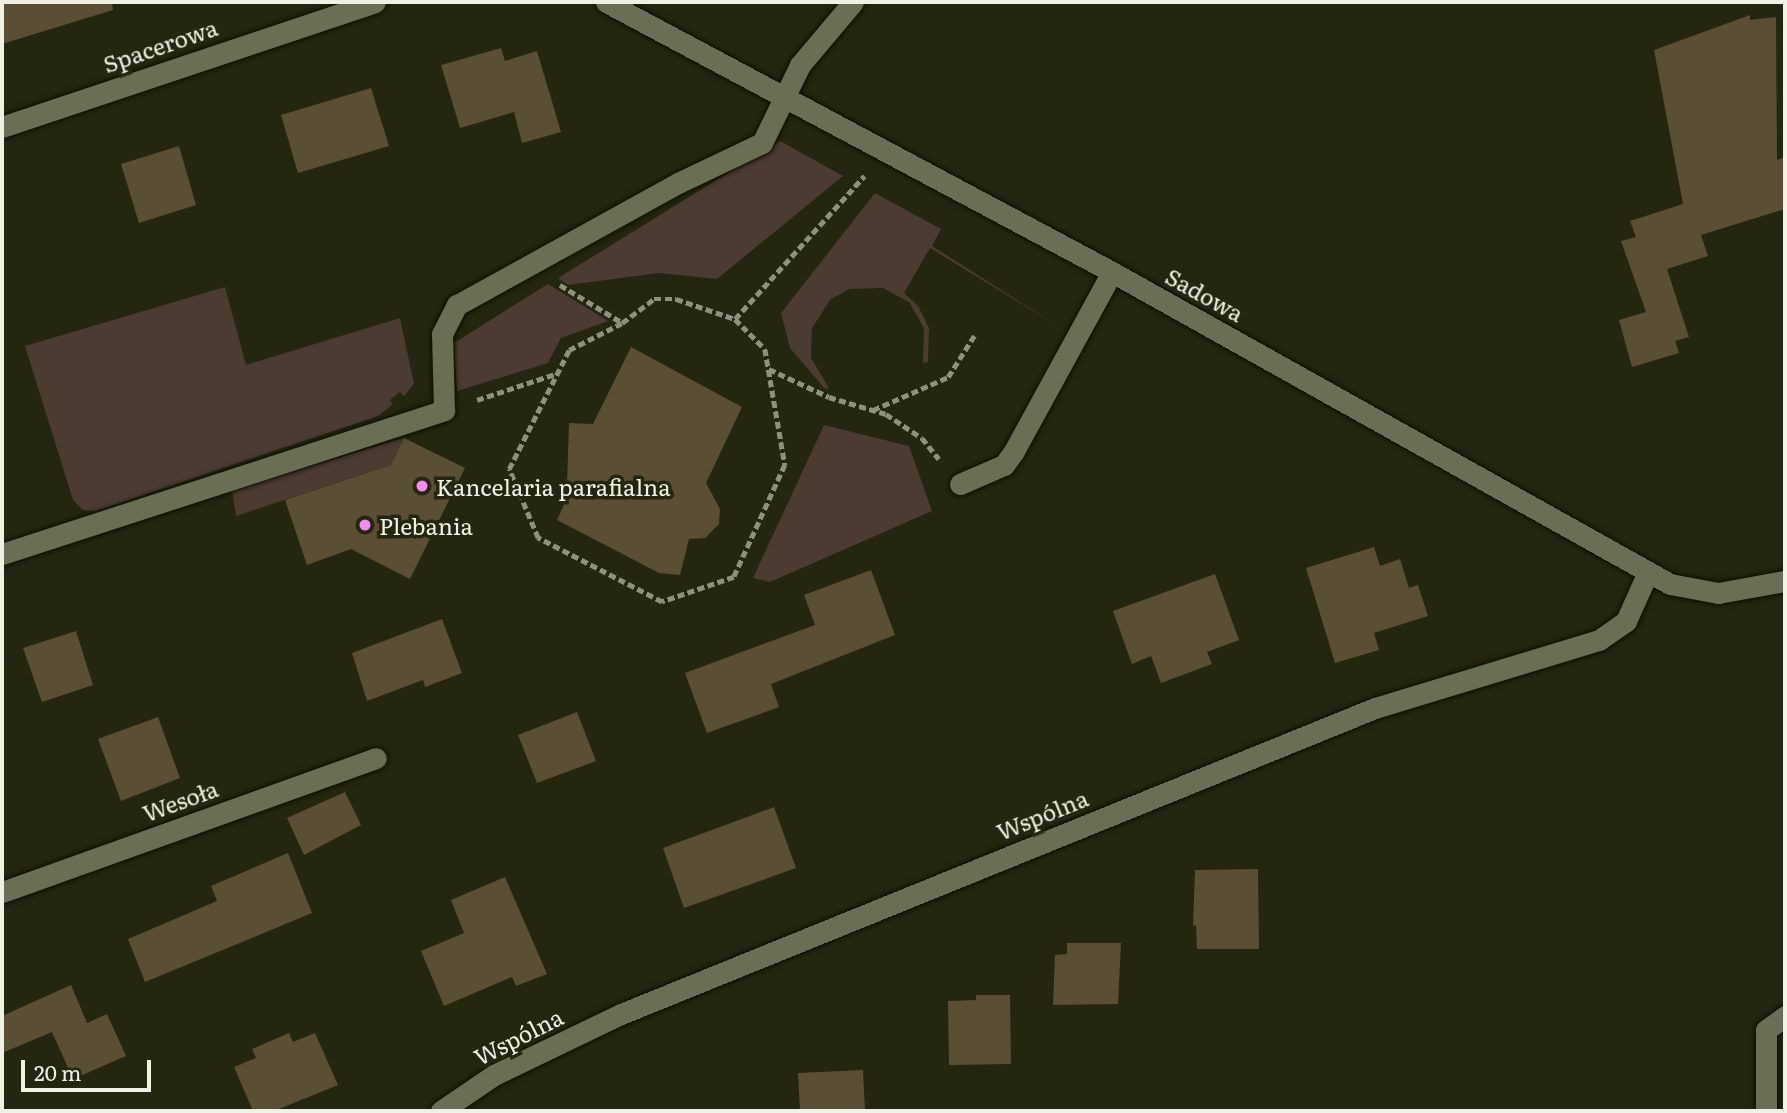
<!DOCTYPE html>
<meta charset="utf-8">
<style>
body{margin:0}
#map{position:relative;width:1787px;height:1113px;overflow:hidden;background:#24260f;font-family:Literata,serif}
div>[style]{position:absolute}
.green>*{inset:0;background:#4b3b30}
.building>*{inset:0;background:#5a4e35}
.path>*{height:4.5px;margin-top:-2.25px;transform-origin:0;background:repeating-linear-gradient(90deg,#8f917f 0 7px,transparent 0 10.5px)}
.roads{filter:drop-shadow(0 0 2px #0d0f00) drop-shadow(0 0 2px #0d0f00)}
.minor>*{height:21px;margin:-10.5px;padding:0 10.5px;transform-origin:10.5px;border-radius:10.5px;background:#6a6e54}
.dots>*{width:19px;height:19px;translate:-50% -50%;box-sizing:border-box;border:4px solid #24260f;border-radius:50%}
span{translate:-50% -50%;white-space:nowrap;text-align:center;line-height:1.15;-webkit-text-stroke:7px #24260f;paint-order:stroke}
.street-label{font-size:23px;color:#eff1e3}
.poi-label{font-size:23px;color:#eff1e3}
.left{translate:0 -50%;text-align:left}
.frame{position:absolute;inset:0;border:4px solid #eff1e3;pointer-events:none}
.scale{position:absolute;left:21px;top:1060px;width:130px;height:32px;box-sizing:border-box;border:4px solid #eff1e3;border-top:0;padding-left:9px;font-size:21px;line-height:24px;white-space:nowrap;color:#eff1e3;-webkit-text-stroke:5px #24260f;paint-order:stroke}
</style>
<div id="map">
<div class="green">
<i style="clip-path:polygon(780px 141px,843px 176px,717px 279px,659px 273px,568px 285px,558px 278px)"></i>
<i style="clip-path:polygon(875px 193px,941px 229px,932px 246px,1061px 328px,930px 248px,904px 293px,918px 306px,929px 328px,928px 362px,923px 363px,924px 328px,909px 302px,883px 288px,849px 289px,830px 300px,812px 328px,811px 358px,829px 388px,825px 389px,790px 348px,781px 313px)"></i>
<i style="clip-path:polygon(548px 284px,608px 321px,561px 338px,548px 363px,457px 391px,454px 343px)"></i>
<i style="clip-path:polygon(225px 287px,246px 365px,400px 318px,414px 384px,404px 396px,400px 392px,390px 400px,393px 404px,378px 416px,96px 511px,83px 510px,73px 500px,25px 346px)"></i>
<i style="clip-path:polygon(824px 425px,909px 446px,932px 511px,770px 582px,753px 578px)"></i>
<i style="clip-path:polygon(404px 438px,391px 465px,236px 516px,232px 490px)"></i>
</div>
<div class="building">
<i style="clip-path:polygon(2px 2px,112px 2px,113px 10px,2px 44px)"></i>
<i style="clip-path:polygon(1750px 15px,1750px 20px,1776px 17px,1777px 160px,1785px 157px,1785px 209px,1701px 235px,1708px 256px,1667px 269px,1689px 337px,1675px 341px,1679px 353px,1632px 367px,1619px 320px,1646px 312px,1621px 241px,1636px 237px,1630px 221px,1683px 204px,1654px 50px)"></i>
<i style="clip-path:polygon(501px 48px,505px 61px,537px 51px,561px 132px,522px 143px,514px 112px,460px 128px,441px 65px)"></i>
<i style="clip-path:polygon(371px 88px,389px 146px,298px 173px,281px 115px)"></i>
<i style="clip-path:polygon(179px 146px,196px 205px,139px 223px,121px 164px)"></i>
<i style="clip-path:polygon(631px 347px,742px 407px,706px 483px,720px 509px,719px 524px,705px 538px,689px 539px,680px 575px,659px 573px,557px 520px,572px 487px,567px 485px,569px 423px,593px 424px)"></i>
<i style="clip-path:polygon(404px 438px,465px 468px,410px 579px,351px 549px,307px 565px,285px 500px,391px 465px)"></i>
<i style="clip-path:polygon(1374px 547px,1380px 566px,1400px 559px,1409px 588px,1418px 585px,1428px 616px,1374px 633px,1379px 650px,1335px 663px,1306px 568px)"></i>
<i style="clip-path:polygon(871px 570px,895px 635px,771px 684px,779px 707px,707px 733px,685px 673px,815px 625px,804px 595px)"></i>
<i style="clip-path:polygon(1215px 574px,1239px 640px,1207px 652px,1212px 664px,1161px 683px,1151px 656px,1132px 664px,1113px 611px)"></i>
<i style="clip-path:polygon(442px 619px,462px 673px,425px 687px,423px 680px,367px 701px,352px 653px)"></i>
<i style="clip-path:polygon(76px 631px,93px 685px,42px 702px,23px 648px)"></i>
<i style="clip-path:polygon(577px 712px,596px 761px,537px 783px,518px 735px)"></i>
<i style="clip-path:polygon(158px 717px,180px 778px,121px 801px,98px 739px)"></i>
<i style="clip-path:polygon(345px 792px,361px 825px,304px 855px,287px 818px)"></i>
<i style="clip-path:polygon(774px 807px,796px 868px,684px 908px,663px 848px)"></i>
<i style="clip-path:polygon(288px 853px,312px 913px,145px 982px,128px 939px,217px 901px,211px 886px)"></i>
<i style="clip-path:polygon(1258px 869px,1259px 949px,1197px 949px,1196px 925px,1193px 926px,1195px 870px)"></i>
<i style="clip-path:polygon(505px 877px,547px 974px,516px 986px,512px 977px,444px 1006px,421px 951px,464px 933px,451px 900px)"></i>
<i style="clip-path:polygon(1067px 943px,1121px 943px,1118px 1004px,1053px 1005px,1055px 955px,1067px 954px)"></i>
<i style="clip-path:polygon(71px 985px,87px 1023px,107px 1014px,126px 1056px,73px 1079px,52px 1032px,2px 1053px,2px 1016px)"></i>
<i style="clip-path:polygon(976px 995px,1010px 995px,1011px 1064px,949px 1065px,948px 1001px,976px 1000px)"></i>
<i style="clip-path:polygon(289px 1033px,293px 1042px,315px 1033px,338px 1085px,274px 1111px,253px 1111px,234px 1067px,256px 1058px,252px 1049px)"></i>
<i style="clip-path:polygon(863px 1070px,865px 1111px,800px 1111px,798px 1073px)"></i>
</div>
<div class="path">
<i style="left:560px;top:285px;width:71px;rotate:31.2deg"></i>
<i style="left:735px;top:319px;width:42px;rotate:45deg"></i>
<i style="left:765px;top:349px;width:118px;rotate:80.2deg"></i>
<i style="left:785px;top:465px;width:123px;rotate:114.5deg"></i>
<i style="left:734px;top:577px;width:76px;rotate:160.9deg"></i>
<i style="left:662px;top:602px;width:140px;rotate:-152.7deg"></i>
<i style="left:538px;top:538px;width:75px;rotate:-112.8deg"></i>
<i style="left:509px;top:469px;width:133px;rotate:-63.2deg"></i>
<i style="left:569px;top:350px;width:59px;rotate:-27deg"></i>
<i style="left:622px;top:323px;width:40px;rotate:-37deg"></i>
<i style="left:654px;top:299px;width:22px"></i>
<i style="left:676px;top:299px;width:62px;rotate:18.7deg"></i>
<i style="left:735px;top:319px;width:193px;rotate:-47.9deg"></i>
<i style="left:769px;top:369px;width:66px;rotate:25deg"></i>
<i style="left:829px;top:397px;width:59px;rotate:16.6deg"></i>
<i style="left:886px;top:414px;width:43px;rotate:33.7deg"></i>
<i style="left:922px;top:438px;width:27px;rotate:51deg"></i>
<i style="left:477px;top:400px;width:82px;rotate:-18.4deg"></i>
<i style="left:873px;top:410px;width:82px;rotate:-23.7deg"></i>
<i style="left:948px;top:377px;width:49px;rotate:-57.6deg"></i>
</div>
<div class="roads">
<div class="minor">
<i style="left:606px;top:2px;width:574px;rotate:28.08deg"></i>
<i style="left:1112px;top:272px;width:639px;rotate:29.21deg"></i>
<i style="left:1670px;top:584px;width:49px;rotate:10.6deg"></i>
<i style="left:1718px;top:593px;width:68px;rotate:-10.2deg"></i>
<i style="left:2px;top:127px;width:393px;rotate:-18.5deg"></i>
<i style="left:960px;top:484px;width:48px;rotate:-23.4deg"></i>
<i style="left:1004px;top:465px;width:17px;rotate:-54deg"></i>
<i style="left:1014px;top:451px;width:204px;rotate:-61.3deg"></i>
<i style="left:2px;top:554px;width:465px;rotate:-18deg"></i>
<i style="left:444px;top:410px;width:76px;rotate:-91.5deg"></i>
<i style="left:442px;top:334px;width:33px;rotate:-63deg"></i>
<i style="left:457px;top:305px;width:252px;rotate:-28.9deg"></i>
<i style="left:678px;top:183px;width:93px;rotate:-25.5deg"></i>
<i style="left:762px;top:143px;width:87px;rotate:-64deg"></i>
<i style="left:800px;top:65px;width:82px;rotate:-49.9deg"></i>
<i style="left:2px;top:892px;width:397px;rotate:-19.7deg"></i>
<i style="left:441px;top:1111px;width:64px;rotate:-34.2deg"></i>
<i style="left:494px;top:1075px;width:141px;rotate:-25.7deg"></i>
<i style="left:621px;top:1014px;width:814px;rotate:-22.09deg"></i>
<i style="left:1375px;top:708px;width:234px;rotate:-16.9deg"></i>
<i style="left:1599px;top:640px;width:33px;rotate:-35deg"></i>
<i style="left:1626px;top:621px;width:54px;rotate:-65.8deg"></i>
<i style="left:1766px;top:1111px;width:81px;rotate:-90deg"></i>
<i style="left:1766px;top:1030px;width:24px;rotate:-36deg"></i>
</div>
</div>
<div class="dots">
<i style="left:422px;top:486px;background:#f489f0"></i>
<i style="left:365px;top:525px;background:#f489f0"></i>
</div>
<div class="street-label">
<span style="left:160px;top:45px;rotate:-19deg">Spacerowa</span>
<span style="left:1205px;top:294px;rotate:29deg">Sadowa</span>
<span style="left:180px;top:800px;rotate:-20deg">Wesoła</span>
<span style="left:1042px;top:814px;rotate:-22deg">Wspólna</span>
<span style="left:518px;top:1036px;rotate:-27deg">Wspólna</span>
</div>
<div class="poi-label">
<span class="left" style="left:436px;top:486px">Kancelaria parafialna</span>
<span class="left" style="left:379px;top:525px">Plebania</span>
</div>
<div class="frame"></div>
<div class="scale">20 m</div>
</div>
